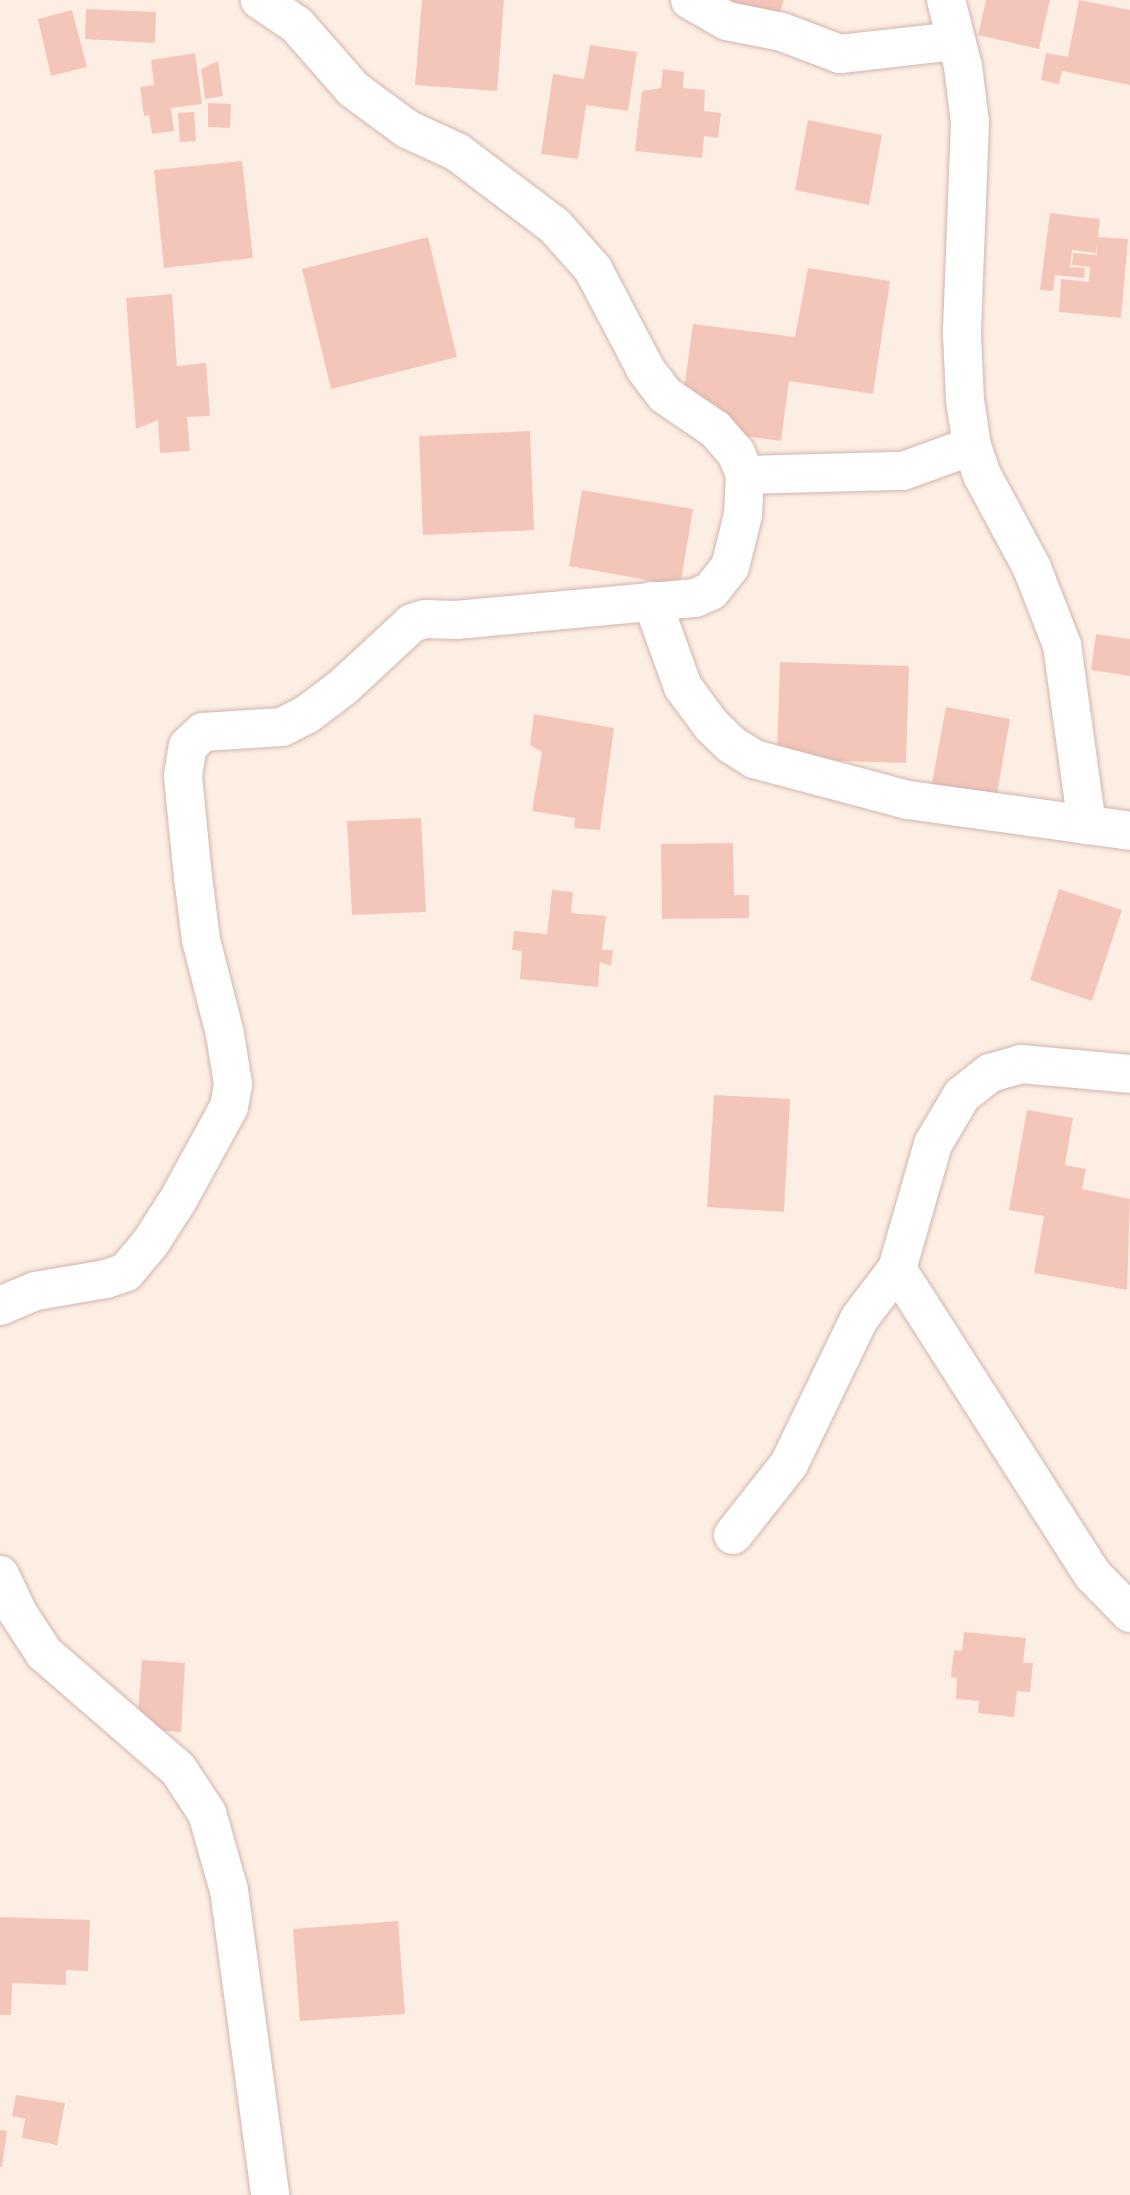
<!DOCTYPE html>
<style>
body{margin:0}
#map{position:relative;width:1130px;height:2195px;overflow:hidden;background:#fdeee3;font-family:Manrope,sans-serif}
div>[style]{position:absolute}
.building>*{inset:0;background:#f4c6ba}
.roads{filter:drop-shadow(0 0 2px #d1b6ac) drop-shadow(0 0 2px #d1b6ac)}
.street>*{height:38px;margin:-19px;padding:0 19px;transform-origin:19px;border-radius:19px;background:#fff}
span{translate:-50% -50%;white-space:nowrap;text-align:center;line-height:1.15;-webkit-text-stroke:6px #fff3ea;paint-order:stroke}
</style>
<div id="map">
<div class="building">
<i style="clip-path:polygon(422px 0,504px 0,497px 91px,415px 85px)"></i>
<i style="clip-path:polygon(722px 0,784px 0,778px 18px)"></i>
<i style="clip-path:polygon(986px 0,1050px 0,1039px 49px,978px 35px)"></i>
<i style="clip-path:polygon(1079px 0,1130px 10px,1130px 85px,1062px 71px,1059px 84px,1041px 80px,1046px 53px,1068px 57px)"></i>
<i style="clip-path:polygon(86px 9px,156px 12px,155px 43px,85px 39px)"></i>
<i style="clip-path:polygon(72px 10px,87px 67px,51px 76px,38px 19px)"></i>
<i style="clip-path:polygon(590px 45px,637px 52px,628px 111px,586px 105px,578px 159px,541px 154px,553px 74px,584px 79px)"></i>
<i style="clip-path:polygon(195px 53px,202px 104px,171px 108px,174px 131px,152px 134px,149px 115px,144px 116px,140px 87px,154px 85px,151px 60px)"></i>
<i style="clip-path:polygon(218px 61px,223px 96px,205px 99px,201px 69px)"></i>
<i style="clip-path:polygon(663px 69px,684px 72px,683px 88px,705px 90px,704px 111px,721px 113px,718px 138px,704px 136px,702px 158px,635px 151px,642px 91px,661px 88px)"></i>
<i style="clip-path:polygon(208px 103px,231px 104px,230px 128px,208px 127px)"></i>
<i style="clip-path:polygon(194px 112px,196px 141px,180px 142px,178px 113px)"></i>
<i style="clip-path:polygon(808px 120px,882px 135px,869px 205px,795px 190px)"></i>
<i style="clip-path:polygon(242px 161px,253px 258px,164px 268px,154px 170px)"></i>
<i style="clip-path:polygon(1050px 213px,1100px 219px,1098px 237px,1128px 239px,1121px 318px,1059px 312px,1061px 279px,1089px 282px,1090px 267px,1072px 265px,1073px 253px,1097px 255px,1097px 245px,1096px 253px,1072px 250px,1070px 267px,1085px 268px,1084px 278px,1055px 275px,1053px 291px,1040px 290px)"></i>
<i style="clip-path:polygon(428px 237px,457px 357px,331px 389px,302px 269px)"></i>
<i style="clip-path:polygon(808px 268px,890px 281px,873px 394px,789px 381px,781px 441px,679px 427px,693px 324px,795px 337px)"></i>
<i style="clip-path:polygon(172px 294px,177px 366px,206px 363px,210px 416px,187px 417px,190px 451px,160px 453px,158px 420px,136px 429px,126px 298px)"></i>
<i style="clip-path:polygon(530px 431px,534px 530px,423px 535px,419px 436px)"></i>
<i style="clip-path:polygon(582px 490px,693px 509px,680px 586px,569px 566px)"></i>
<i style="clip-path:polygon(1096px 634px,1130px 639px,1130px 676px,1091px 670px)"></i>
<i style="clip-path:polygon(780px 662px,909px 666px,906px 763px,777px 759px)"></i>
<i style="clip-path:polygon(946px 707px,1010px 719px,995px 805px,930px 794px)"></i>
<i style="clip-path:polygon(534px 714px,614px 728px,600px 830px,574px 828px,575px 818px,532px 811px,542px 752px,530px 745px)"></i>
<i style="clip-path:polygon(421px 818px,426px 912px,352px 915px,347px 821px)"></i>
<i style="clip-path:polygon(733px 843px,734px 895px,749px 895px,749px 918px,662px 919px,661px 844px)"></i>
<i style="clip-path:polygon(1059px 889px,1122px 910px,1092px 1001px,1030px 980px)"></i>
<i style="clip-path:polygon(552px 890px,573px 892px,571px 913px,606px 916px,602px 950px,613px 950px,611px 966px,600px 962px,598px 987px,520px 979px,522px 951px,512px 950px,514px 931px,547px 934px)"></i>
<i style="clip-path:polygon(714px 1095px,790px 1099px,784px 1212px,707px 1207px)"></i>
<i style="clip-path:polygon(1027px 1110px,1073px 1118px,1065px 1165px,1086px 1169px,1082px 1189px,1130px 1199px,1127px 1290px,1034px 1273px,1044px 1216px,1009px 1210px)"></i>
<i style="clip-path:polygon(964px 1632px,1026px 1638px,1023px 1663px,1033px 1663px,1030px 1692px,1017px 1691px,1014px 1717px,978px 1713px,979px 1701px,956px 1699px,957px 1678px,951px 1677px,954px 1650px,962px 1651px)"></i>
<i style="clip-path:polygon(142px 1660px,185px 1663px,181px 1732px,137px 1729px)"></i>
<i style="clip-path:polygon(0 1917px,90px 1920px,88px 1971px,66px 1970px,66px 1985px,12px 1983px,11px 2015px,0 2015px)"></i>
<i style="clip-path:polygon(398px 1921px,405px 2014px,300px 2021px,293px 1929px)"></i>
<i style="clip-path:polygon(16px 2095px,65px 2103px,57px 2145px,22px 2138px,25px 2119px,12px 2116px)"></i>
<i style="clip-path:polygon(0 2130px,7px 2131px,2px 2167px,0 2167px)"></i>
</div>
<div class="roads">
<div class="street">
<i style="left:690px;top:0;width:43px;rotate:29.6deg"></i>
<i style="left:727px;top:21px;width:56px;rotate:11.3deg"></i>
<i style="left:782px;top:32px;width:62px;rotate:20.8deg"></i>
<i style="left:840px;top:54px;width:117px;rotate:-6.4deg"></i>
<i style="left:946px;top:0;width:68px;rotate:75.6deg"></i>
<i style="left:963px;top:66px;width:56px;rotate:82.9deg"></i>
<i style="left:970px;top:122px;width:212px;rotate:92.2deg"></i>
<i style="left:962px;top:334px;width:66px;rotate:87.4deg"></i>
<i style="left:965px;top:400px;width:47px;rotate:81.3deg"></i>
<i style="left:972px;top:446px;width:31px;rotate:71deg"></i>
<i style="left:982px;top:475px;width:106px;rotate:61.7deg"></i>
<i style="left:1032px;top:568px;width:83px;rotate:68.7deg"></i>
<i style="left:1062px;top:645px;width:182px;rotate:82.1deg"></i>
<i style="left:745px;top:475px;width:158px;rotate:-1.5deg"></i>
<i style="left:903px;top:471px;width:73px;rotate:-19.9deg"></i>
<i style="left:652px;top:601px;width:91px;rotate:70.2deg"></i>
<i style="left:683px;top:687px;width:47px;rotate:53.6deg"></i>
<i style="left:711px;top:725px;width:29px;rotate:44deg"></i>
<i style="left:732px;top:745px;width:26px;rotate:32deg"></i>
<i style="left:754px;top:759px;width:159px;rotate:14.9deg"></i>
<i style="left:908px;top:800px;width:224px;rotate:7.9deg"></i>
<i style="left:897px;top:1269px;width:363px;rotate:57.4deg"></i>
<i style="left:1093px;top:1575px;width:53px;rotate:45.8deg"></i>
<i style="left:0;top:1306px;width:39px;rotate:-23deg"></i>
<i style="left:36px;top:1291px;width:71px;rotate:-9.7deg"></i>
<i style="left:106px;top:1279px;width:21px;rotate:-19deg"></i>
<i style="left:126px;top:1272px;width:39px;rotate:-50deg"></i>
<i style="left:151px;top:1242px;width:50px;rotate:-57.3deg"></i>
<i style="left:178px;top:1200px;width:106px;rotate:-61.3deg"></i>
<i style="left:229px;top:1107px;width:23px;rotate:-80deg"></i>
<i style="left:233px;top:1084px;width:51px;rotate:-99.1deg"></i>
<i style="left:225px;top:1034px;width:97px;rotate:-104.3deg"></i>
<i style="left:201px;top:940px;width:64px;rotate:-97.2deg"></i>
<i style="left:193px;top:877px;width:101px;rotate:-95.7deg"></i>
<i style="left:183px;top:776px;width:30px;rotate:-81deg"></i>
<i style="left:188px;top:746px;width:21px;rotate:-43deg"></i>
<i style="left:203px;top:732px;width:79px;rotate:-3.6deg"></i>
<i style="left:282px;top:727px;width:27px;rotate:-27deg"></i>
<i style="left:306px;top:715px;width:46px;rotate:-37.1deg"></i>
<i style="left:343px;top:687px;width:94px;rotate:-42.8deg"></i>
<i style="left:412px;top:623px;width:14px;rotate:-17deg"></i>
<i style="left:425px;top:619px;width:31px;rotate:2deg"></i>
<i style="left:456px;top:620px;width:240px;rotate:-5.3deg"></i>
<i style="left:695px;top:598px;width:17px;rotate:-24deg"></i>
<i style="left:711px;top:591px;width:31px;rotate:-52deg"></i>
<i style="left:730px;top:567px;width:54px;rotate:-76deg"></i>
<i style="left:743px;top:515px;width:40px;rotate:-87.1deg"></i>
<i style="left:745px;top:475px;width:24px;rotate:-112deg"></i>
<i style="left:736px;top:453px;width:32px;rotate:-131deg"></i>
<i style="left:715px;top:429px;width:60px;rotate:-145.8deg"></i>
<i style="left:665px;top:395px;width:34px;rotate:-127deg"></i>
<i style="left:645px;top:368px;width:112px;rotate:-117.7deg"></i>
<i style="left:593px;top:269px;width:57px;rotate:-131.5deg"></i>
<i style="left:555px;top:226px;width:123px;rotate:-142.9deg"></i>
<i style="left:457px;top:152px;width:55px;rotate:-155.3deg"></i>
<i style="left:407px;top:129px;width:67px;rotate:-143.5deg"></i>
<i style="left:353px;top:89px;width:85px;rotate:-131.2deg"></i>
<i style="left:297px;top:25px;width:45px;rotate:-146deg"></i>
<i style="left:733px;top:1535px;width:90px;rotate:-51.7deg"></i>
<i style="left:789px;top:1464px;width:161px;rotate:-64.2deg"></i>
<i style="left:859px;top:1319px;width:63px;rotate:-52.8deg"></i>
<i style="left:897px;top:1269px;width:130px;rotate:-73.9deg"></i>
<i style="left:933px;top:1144px;width:57px;rotate:-59.4deg"></i>
<i style="left:962px;top:1095px;width:36px;rotate:-38deg"></i>
<i style="left:990px;top:1073px;width:32px;rotate:-16deg"></i>
<i style="left:1021px;top:1064px;width:109px;rotate:5.2deg"></i>
<i style="left:0;top:1575px;width:42px;rotate:64.7deg"></i>
<i style="left:18px;top:1613px;width:48px;rotate:57deg"></i>
<i style="left:44px;top:1653px;width:177px;rotate:40.9deg"></i>
<i style="left:178px;top:1769px;width:53px;rotate:56.6deg"></i>
<i style="left:207px;top:1813px;width:80px;rotate:74.1deg"></i>
<i style="left:229px;top:1890px;width:308px;rotate:82.3deg"></i>
</div>
</div>
</div>
